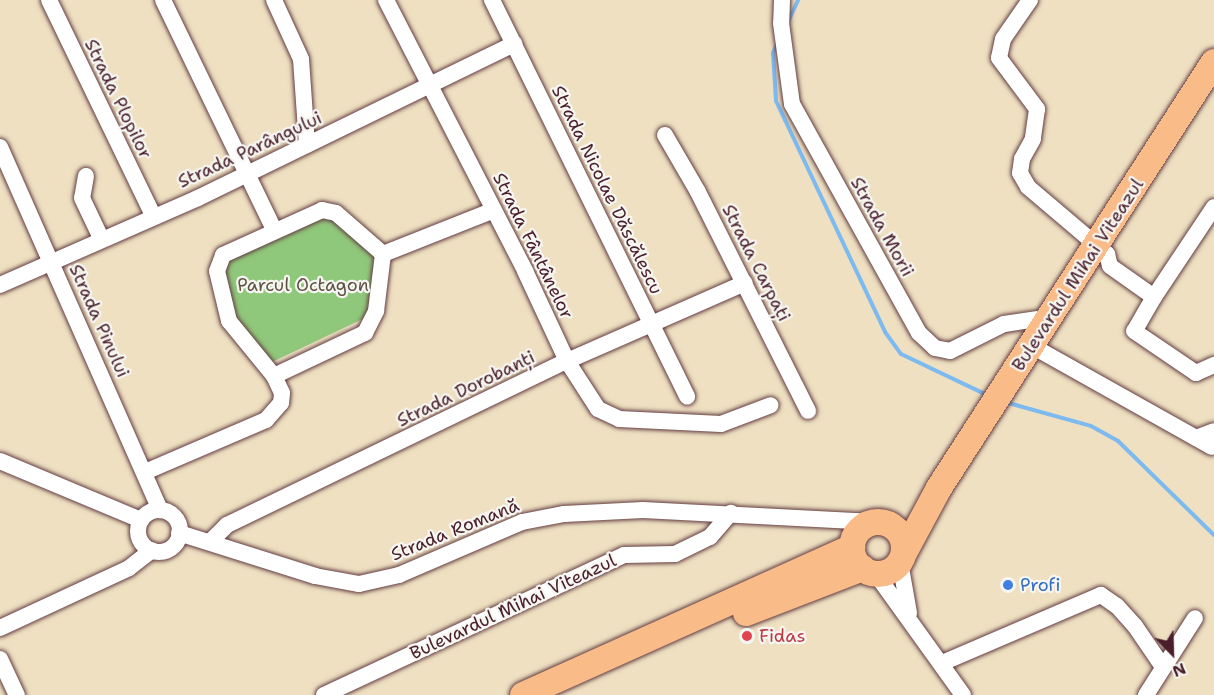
<!DOCTYPE html>
<meta charset="utf-8">
<style>
body{margin:0}
#map{position:relative;width:1214px;height:695px;overflow:hidden;background:#eee0c1;font-family:"Shantell Sans",sans-serif}
div>[style]{position:absolute}
.green>*{inset:0;background:#90c87b}
.stream>*{height:4px;margin:-2px;padding:0 2px;transform-origin:2px;border-radius:2px;background:#7dbaf0}
.roads{filter:drop-shadow(0 0 2px #633c42) drop-shadow(0 0 2px #633c42)}
.street>*{height:16px;margin:-8px;padding:0 8px;transform-origin:8px;border-radius:8px;background:#fff}
.street>.ring{margin:-8px;padding:0;box-sizing:content-box;background:none;border:16px solid #fff;border-radius:50%}
.primary>*{height:26px;margin:-13px;padding:0 13px;transform-origin:13px;border-radius:13px;background:#f9bc89}
.primary>.ring{margin:-13px;padding:0;box-sizing:content-box;background:none;border:26px solid #f9bc89;border-radius:50%}
.dots>*{width:16px;height:16px;translate:-50% -50%;box-sizing:border-box;border:3px solid #f6f6f2;border-radius:50%}
span{translate:-50% -50%;white-space:nowrap;text-align:center;line-height:1.15;-webkit-text-stroke:4.5px #f6f6f2;paint-order:stroke}
.street-label{font-size:18px;color:#4a1f2b}
.park-label{font-size:18px;color:#5f5243}
.shop-label{font-size:18px;color:#366cbe}
.left{translate:0 -50%;text-align:left}
.health-label{font-size:18px;color:#be3a42}
.north{position:absolute;left:1142px;top:623px;width:60px;height:60px;-webkit-text-stroke:4px #f6f6f2;paint-order:stroke;rotate:157deg;font-size:16px;font-weight:700;line-height:24px;text-align:center;color:#4a1f2b}
.north::after{content:'';display:block;margin:auto;width:21px;height:27px;background:#4a1f2b;clip-path:polygon(50% 0,100% 100%,50% 72%,0 100%)}
</style>
<div id="map">
<div class="green">
<i style="clip-path:polygon(313px 217px,334px 217px,374px 253px,371px 315px,272px 362px,240px 326px,223px 276px,226px 259px)"></i>
</div>
<div class="stream">
<i style="left:787px;top:24px;width:26px;rotate:-65deg"></i>
<i style="left:777px;top:44px;width:10px;rotate:114deg"></i>
<i style="left:773px;top:53px;width:48px;rotate:86.4deg"></i>
<i style="left:776px;top:101px;width:255px;rotate:64.7deg"></i>
<i style="left:885px;top:332px;width:27px;rotate:54deg"></i>
<i style="left:901px;top:354px;width:95px;rotate:25.5deg"></i>
<i style="left:1005px;top:402px;width:89px;rotate:15.6deg"></i>
<i style="left:1091px;top:426px;width:31px;rotate:29deg"></i>
<i style="left:1118px;top:441px;width:134px;rotate:44.4deg"></i>
</div>
<div class="roads">
<div class="street">
<i style="left:49px;top:0;width:239px;rotate:64.2deg"></i>
<i style="left:163px;top:0;width:255px;rotate:64.2deg"></i>
<i style="left:274px;top:0;width:65px;rotate:65.4deg"></i>
<i style="left:301px;top:59px;width:86px;rotate:86deg"></i>
<i style="left:386px;top:0;width:305px;rotate:62.8deg"></i>
<i style="left:525px;top:271px;width:99px;rotate:65deg"></i>
<i style="left:567px;top:361px;width:57px;rotate:57.1deg"></i>
<i style="left:598px;top:409px;width:23px;rotate:25deg"></i>
<i style="left:619px;top:419px;width:102px;rotate:2.8deg"></i>
<i style="left:721px;top:424px;width:53px;rotate:-20.8deg"></i>
<i style="left:492px;top:0;width:442px;rotate:63.8deg"></i>
<i style="left:782px;top:0;width:23px;rotate:92deg"></i>
<i style="left:781px;top:23px;width:82px;rotate:82.3deg"></i>
<i style="left:792px;top:104px;width:262px;rotate:61deg"></i>
<i style="left:919px;top:333px;width:22px;rotate:43deg"></i>
<i style="left:935px;top:348px;width:15px;rotate:11deg"></i>
<i style="left:950px;top:351px;width:60px;rotate:-26.6deg"></i>
<i style="left:1004px;top:324px;width:48px;rotate:-8.5deg"></i>
<i style="left:1030px;top:0;width:47px;rotate:124.7deg"></i>
<i style="left:1003px;top:39px;width:19px;rotate:102deg"></i>
<i style="left:999px;top:58px;width:64px;rotate:53.3deg"></i>
<i style="left:1037px;top:109px;width:30px;rotate:98deg"></i>
<i style="left:1033px;top:139px;width:23px;rotate:119deg"></i>
<i style="left:1022px;top:159px;width:14px;rotate:98deg"></i>
<i style="left:1020px;top:173px;width:16px;rotate:60deg"></i>
<i style="left:1028px;top:187px;width:104px;rotate:40.3deg"></i>
<i style="left:1107px;top:254px;width:12px;rotate:76deg"></i>
<i style="left:1110px;top:266px;width:54px;rotate:35.2deg"></i>
<i style="left:1154px;top:297px;width:108px;rotate:-56.3deg"></i>
<i style="left:665px;top:135px;width:66px;rotate:59.9deg"></i>
<i style="left:698px;top:192px;width:245px;rotate:63.3deg"></i>
<i style="left:0;top:147px;width:397px;rotate:66.2deg"></i>
<i style="left:86px;top:176px;width:22px;rotate:100deg"></i>
<i style="left:82px;top:198px;width:44px;rotate:64.6deg"></i>
<i style="left:383px;top:254px;width:119px;rotate:-21.6deg"></i>
<i style="left:0;top:285px;width:216px;rotate:-23.7deg"></i>
<i style="left:198px;top:198px;width:352px;rotate:-26deg"></i>
<i style="left:1154px;top:297px;width:39px;rotate:120deg"></i>
<i style="left:1134px;top:331px;width:75px;rotate:34.1deg"></i>
<i style="left:1196px;top:373px;width:20px;rotate:-24deg"></i>
<i style="left:1032px;top:346px;width:206px;rotate:29.3deg"></i>
<i style="left:274px;top:376px;width:101px;rotate:-25.3deg"></i>
<i style="left:365px;top:333px;width:25px;rotate:-63deg"></i>
<i style="left:376px;top:311px;width:57px;rotate:-83deg"></i>
<i style="left:1196px;top:438px;width:19px;rotate:-21deg"></i>
<i style="left:0;top:461px;width:153px;rotate:22.7deg"></i>
<i style="left:145px;top:472px;width:132px;rotate:-23.3deg"></i>
<i style="left:266px;top:420px;width:23px;rotate:-49deg"></i>
<i style="left:281px;top:403px;width:10px;rotate:-84deg"></i>
<i style="left:282px;top:393px;width:19px;rotate:-115deg"></i>
<i style="left:274px;top:376px;width:71px;rotate:-129.3deg"></i>
<i style="left:229px;top:321px;width:51px;rotate:-103.5deg"></i>
<i style="left:217px;top:271px;width:17px;rotate:-69deg"></i>
<i style="left:223px;top:255px;width:109px;rotate:-24.4deg"></i>
<i style="left:322px;top:210px;width:14px;rotate:12deg"></i>
<i style="left:336px;top:213px;width:62px;rotate:41.1deg"></i>
<i class="ring" style="left:138px;top:510px;width:26px;height:26px"></i>
<i style="left:179px;top:533px;width:143px;rotate:17.5deg"></i>
<i style="left:315px;top:576px;width:45px;rotate:10.3deg"></i>
<i style="left:359px;top:584px;width:41px;rotate:-12.7deg"></i>
<i style="left:399px;top:575px;width:134px;rotate:-23.3deg"></i>
<i style="left:522px;top:522px;width:43px;rotate:-10.8deg"></i>
<i style="left:564px;top:514px;width:79px;rotate:-2.9deg"></i>
<i style="left:643px;top:510px;width:231px;rotate:3deg"></i>
<i style="left:211px;top:541px;width:23px;rotate:-45deg"></i>
<i style="left:227px;top:525px;width:377px;rotate:-25.8deg"></i>
<i style="left:567px;top:361px;width:194px;rotate:-23.7deg"></i>
<i style="left:900px;top:562px;width:52px;rotate:80deg"></i>
<i style="left:876px;top:574px;width:149px;rotate:54.3deg"></i>
<i style="left:0;top:628px;width:142px;rotate:-24.9deg"></i>
<i style="left:129px;top:568px;width:29px;rotate:-38deg"></i>
<i style="left:0;top:659px;width:40px;rotate:65deg"></i>
<i style="left:942px;top:663px;width:173px;rotate:-23.2deg"></i>
<i style="left:1101px;top:595px;width:19px;rotate:35deg"></i>
<i style="left:1117px;top:606px;width:27px;rotate:48deg"></i>
<i style="left:1135px;top:626px;width:50px;rotate:55.7deg"></i>
<i style="left:324px;top:695px;width:331px;rotate:-25deg"></i>
<i style="left:624px;top:555px;width:51px;rotate:-1.1deg"></i>
<i style="left:675px;top:554px;width:39px;rotate:-26deg"></i>
<i style="left:710px;top:537px;width:32px;rotate:-49deg"></i>
<i style="left:1146px;top:695px;width:91px;rotate:-57.5deg"></i>
</div>
<div class="primary">
<i class="ring" style="left:852px;top:522px;width:26px;height:26px"></i>
<i style="left:904px;top:553px;width:74px;rotate:-61.7deg"></i>
<i style="left:939px;top:488px;width:507px;rotate:-57.16deg"></i>
<i style="left:746px;top:613px;width:125px;rotate:-21deg"></i>
<i style="left:523px;top:695px;width:361px;rotate:-24.2deg"></i>
</div>
</div>
<div class="dots">
<i style="left:1008px;top:585px;background:#3f7fe0"></i>
<i style="left:747px;top:636px;background:#e0444e"></i>
</div>
<div class="street-label">
<span style="left:118px;top:99px;rotate:64deg">Strada Plopilor</span>
<span style="left:250px;top:150px;rotate:-25deg">Strada Parângului</span>
<span style="left:607px;top:190px;rotate:64deg">Strada Nicolae Dăscălescu</span>
<span style="left:882px;top:227px;rotate:61deg">Strada Morii</span>
<span style="left:533px;top:246px;rotate:64deg">Strada Fântânelor</span>
<span style="left:756px;top:263px;rotate:63deg">Strada Carpați</span>
<span style="left:1078px;top:275px;rotate:-57deg">Bulevardul Mihai Viteazul</span>
<span style="left:99px;top:321px;rotate:66deg">Strada Pinului</span>
<span style="left:466px;top:389px;rotate:-26deg">Strada Dorobanți</span>
<span style="left:455px;top:530px;rotate:-22deg">Strada Romană</span>
<span style="left:513px;top:607px;rotate:-25deg">Bulevardul Mihai Viteazul</span>
</div>
<div class="park-label">
<span style="left:303px;top:285px">Parcul Octagon</span>
</div>
<div class="shop-label">
<span class="left" style="left:1020px;top:585px">Profi</span>
</div>
<div class="health-label">
<span class="left" style="left:759px;top:636px">Fidas</span>
</div>
<div class="north">N</div>
</div>
